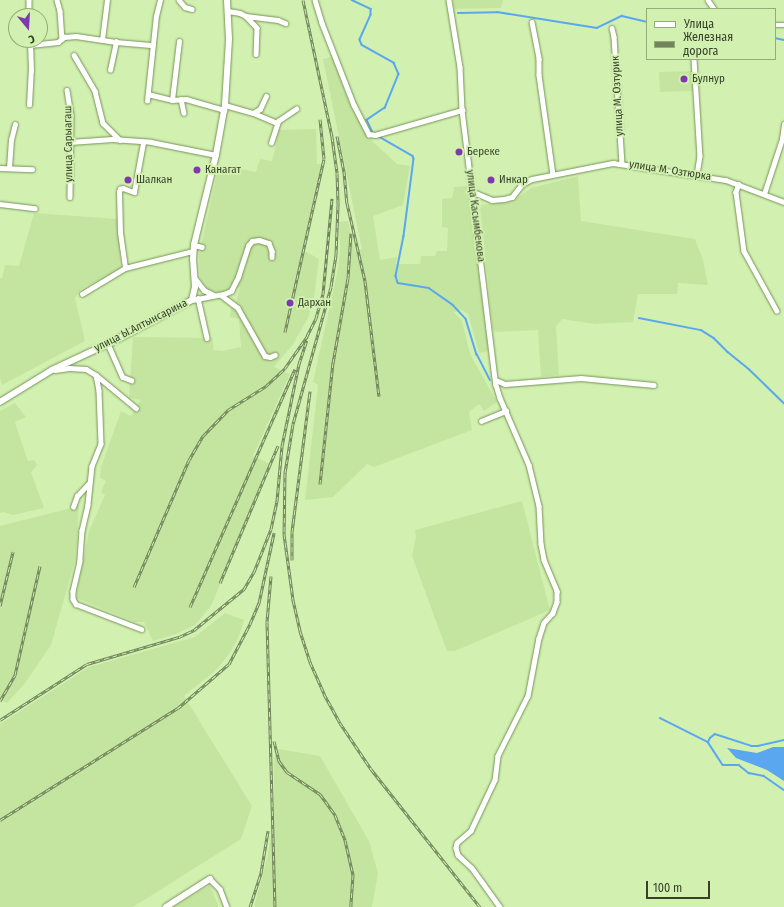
<!DOCTYPE html>
<meta charset="utf-8">
<style>
body{margin:0}
#map{position:relative;width:784px;height:907px;overflow:hidden;background:#d2f1b1;font-family:"Fira Sans Condensed",sans-serif}
div>[style]{position:absolute}
.built>*{inset:0;background:#c4e59f}
.water>*{inset:0;background:#5aa7ef}
.stream>*{height:1.5px;margin:-0.75px;padding:0 0.75px;transform-origin:0.75px;border-radius:0.75px;background:#5aa7ef}
.roads{filter:drop-shadow(0 0 1px #779357) drop-shadow(0 0 1px #779357)}
.minor>*{height:4.5px;margin:-2.25px;padding:0 2.25px;transform-origin:2.25px;border-radius:2.25px;background:#fff}
.tertiary>*{height:5.5px;margin:-2.75px;padding:0 2.75px;transform-origin:2.75px;border-radius:2.75px;background:#fff}
.rail>*{height:3px;margin-top:-1.5px;transform-origin:0;background:repeating-linear-gradient(90deg,#d2f1b1 0 4.5px,#70835b 0 9px);box-sizing:border-box;border-block:1px solid #70835b}
.dots>*{width:11px;height:11px;translate:-50% -50%;box-sizing:border-box;border:2px solid #d2f1b1;border-radius:50%}
span{translate:-50% -50%;white-space:nowrap;text-align:center;line-height:1.15;-webkit-text-stroke:3.5px #d2f1b1;paint-order:stroke}
.poi-label{font-size:11px;color:#364128}
.left{translate:0 -50%;text-align:left}
.street-label{font-size:11px;color:#364128}
.legend{position:absolute;left:646px;top:8px;width:130px;height:52px;box-sizing:border-box;background:#d2f1b1;border:1px solid #94ab7a;margin:0;padding:5px 7px;list-style:none;font-size:12px;color:#364128}
.legend li{display:flex;align-items:center;gap:8px;height:20px}
.legend b{width:20px;border:1px solid #94ab7a}
.north{position:absolute;left:8px;top:8px;width:40px;height:40px;box-sizing:border-box;background:#d2f1b1;border:1px solid #94ab7a;border-radius:50%;rotate:162deg;font-size:11px;font-weight:700;line-height:16px;text-align:center;color:#364128}
.north::after{content:'';display:block;margin:auto;width:14px;height:18px;background:#7e39ac;clip-path:polygon(50% 0,100% 100%,50% 72%,0 100%)}
.scale{position:absolute;left:646px;top:881px;width:64px;height:18px;box-sizing:border-box;border:2px solid #364128;border-top:0;padding-left:5px;font-size:12px;line-height:14px;white-space:nowrap;color:#364128;-webkit-text-stroke:3px #d2f1b1;paint-order:stroke}
</style>
<div id="map">
<div class="built">
<i style="clip-path:polygon(453px 0,503px 0,501px 8px,455px 9px)"></i>
<i style="clip-path:polygon(332px 57px,352px 109px,371px 140px,397px 164px,410px 166px,403px 205px,373px 216px,380px 260px,397px 257px,396px 264px,420px 264px,421px 256px,435px 256px,437px 251px,447px 251px,448px 228px,442px 227px,442px 199px,452px 198px,454px 187px,467px 186px,489px 351px,479px 353px,468px 314px,462px 310px,454px 312px,462px 321px,470px 354px,497px 402px,484px 411px,479px 404px,469px 412px,472px 430px,374px 467px,367px 464px,333px 497px,305px 500px,318px 385px,313px 382px,338px 269px,340px 249px,339px 222px,348px 221px,355px 251px,362px 249px,323px 59px)"></i>
<i style="clip-path:polygon(693px 71px,694px 91px,660px 92px,659px 72px)"></i>
<i style="clip-path:polygon(316px 129px,317px 164px,322px 164px,319px 186px,303px 250px,319px 259px,314px 298px,308px 318px,293px 344px,274px 367px,290px 374px,253px 456px,270px 464px,211px 606px,195px 625px,176px 634px,153px 641px,144px 622px,135px 622px,76px 598px,89px 531px,105px 495px,101px 492px,106px 481px,100px 478px,101px 467px,121px 411px,131px 416px,141px 400px,129px 398px,133px 337px,212px 338px,214px 350px,222px 351px,241px 347px,239px 319px,230px 317px,231px 309px,236px 303px,240px 287px,220px 293px,207px 289px,200px 278px,199px 255px,219px 165px,256px 172px,260px 159px,272px 161px,277px 141px,275px 130px)"></i>
<i style="clip-path:polygon(578px 176px,581px 221px,695px 239px,703px 260px,708px 285px,678px 283px,677px 294px,638px 294px,633px 322px,595px 324px,562px 319px,556px 327px,559px 375px,541px 377px,538px 330px,497px 332px,493px 330px,480px 205px,512px 202px,531px 188px)"></i>
<i style="clip-path:polygon(34px 213px,118px 219px,120px 269px,81px 289px,75px 298px,85px 341px,2px 385px,0 377px,0 278px,2px 278px,5px 265px,19px 266px)"></i>
<i style="clip-path:polygon(15px 403px,26px 417px,15px 422px,28px 461px,34px 460px,37px 465px,31px 472px,44px 508px,13px 515px,3px 512px,0 513px,0 411px)"></i>
<i style="clip-path:polygon(522px 501px,550px 610px,455px 651px,447px 651px,412px 556px,416px 536px,415px 530px)"></i>
<i style="clip-path:polygon(79px 506px,75px 561px,51px 645px,26px 682px,7px 703px,0 699px,0 526px)"></i>
<i style="clip-path:polygon(225px 613px,244px 620px,239px 636px,230px 653px,216px 670px,184px 696px,252px 806px,241px 839px,133px 907px,0 907px,0 724px,89px 667px,195px 637px)"></i>
<i style="clip-path:polygon(279px 749px,320px 756px,369px 841px,378px 873px,372px 907px,254px 907px,267px 859px,274px 814px,274px 758px)"></i>
<i style="clip-path:polygon(210px 885px,219px 907px,174px 907px,190px 897px)"></i>
</div>
<div class="water">
<i style="clip-path:polygon(773px 747px,784px 747px,784px 781px,767px 770px,736px 758px,727px 748px,757px 753px)"></i>
</div>
<div class="stream">
<i style="left:352px;top:0;width:21px;rotate:25deg"></i>
<i style="left:371px;top:9px;width:6px;rotate:90deg"></i>
<i style="left:371px;top:15px;width:27px;rotate:114deg"></i>
<i style="left:360px;top:40px;width:5px;rotate:68deg"></i>
<i style="left:362px;top:45px;width:37px;rotate:29deg"></i>
<i style="left:394px;top:63px;width:12px;rotate:66deg"></i>
<i style="left:399px;top:74px;width:37px;rotate:112deg"></i>
<i style="left:385px;top:108px;width:22px;rotate:146deg"></i>
<i style="left:367px;top:120px;width:14px;rotate:65deg"></i>
<i style="left:458px;top:13px;width:39px;rotate:-1deg"></i>
<i style="left:497px;top:12px;width:101px;rotate:9.1deg"></i>
<i style="left:597px;top:28px;width:28px;rotate:-26deg"></i>
<i style="left:622px;top:16px;width:26px;rotate:13deg"></i>
<i style="left:775px;top:38px;width:9px;rotate:13deg"></i>
<i style="left:378px;top:136px;width:40px;rotate:29.7deg"></i>
<i style="left:413px;top:156px;width:3px;rotate:72deg"></i>
<i style="left:414px;top:159px;width:78px;rotate:97.4deg"></i>
<i style="left:404px;top:236px;width:41px;rotate:101.3deg"></i>
<i style="left:396px;top:276px;width:7px;rotate:74deg"></i>
<i style="left:398px;top:283px;width:31px;rotate:9deg"></i>
<i style="left:429px;top:288px;width:29px;rotate:35deg"></i>
<i style="left:453px;top:305px;width:19px;rotate:47deg"></i>
<i style="left:466px;top:319px;width:37px;rotate:73deg"></i>
<i style="left:477px;top:354px;width:29px;rotate:63deg"></i>
<i style="left:639px;top:318px;width:63px;rotate:11deg"></i>
<i style="left:701px;top:330px;width:15px;rotate:32deg"></i>
<i style="left:714px;top:338px;width:20px;rotate:45deg"></i>
<i style="left:728px;top:352px;width:27px;rotate:39deg"></i>
<i style="left:749px;top:369px;width:49px;rotate:44.2deg"></i>
<i style="left:660px;top:718px;width:54px;rotate:26.6deg"></i>
<i style="left:708px;top:742px;width:27px;rotate:57deg"></i>
<i style="left:723px;top:765px;width:16px"></i>
<i style="left:739px;top:765px;width:13px;rotate:39deg"></i>
<i style="left:749px;top:773px;width:15px;rotate:11deg"></i>
<i style="left:764px;top:776px;width:24px;rotate:35deg"></i>
<i style="left:708px;top:742px;width:4px;rotate:-63deg"></i>
<i style="left:710px;top:738px;width:6px;rotate:-39deg"></i>
<i style="left:715px;top:734px;width:38px;rotate:18deg"></i>
<i style="left:751px;top:746px;width:7px"></i>
<i style="left:758px;top:746px;width:27px;rotate:-13deg"></i>
</div>
<div class="roads">
<div class="minor">
<i style="left:29px;top:0;width:16px;rotate:90deg"></i>
<i style="left:57px;top:0;width:11px;rotate:75deg"></i>
<i style="left:60px;top:11px;width:28px;rotate:86deg"></i>
<i style="left:179px;top:0;width:9px;rotate:49deg"></i>
<i style="left:185px;top:7px;width:7px;rotate:16deg"></i>
<i style="left:315px;top:0;width:24px;rotate:73deg"></i>
<i style="left:322px;top:23px;width:88px;rotate:68.7deg"></i>
<i style="left:354px;top:105px;width:33px;rotate:63deg"></i>
<i style="left:369px;top:134px;width:6px;rotate:9deg"></i>
<i style="left:375px;top:135px;width:91px;rotate:-16deg"></i>
<i style="left:449px;top:0;width:68px;rotate:80.7deg"></i>
<i style="left:460px;top:67px;width:43px;rotate:87.3deg"></i>
<i style="left:462px;top:110px;width:277px;rotate:83deg"></i>
<i style="left:496px;top:385px;width:14px;rotate:73deg"></i>
<i style="left:500px;top:398px;width:73px;rotate:66.6deg"></i>
<i style="left:529px;top:465px;width:42px;rotate:76.3deg"></i>
<i style="left:539px;top:506px;width:38px;rotate:87deg"></i>
<i style="left:541px;top:544px;width:16px;rotate:79deg"></i>
<i style="left:544px;top:560px;width:34px;rotate:67deg"></i>
<i style="left:557px;top:591px;width:11px;rotate:90deg"></i>
<i style="left:557px;top:602px;width:12px;rotate:110deg"></i>
<i style="left:553px;top:613px;width:13px;rotate:132deg"></i>
<i style="left:544px;top:623px;width:16px;rotate:108deg"></i>
<i style="left:539px;top:638px;width:59px;rotate:100.7deg"></i>
<i style="left:528px;top:696px;width:67px;rotate:116.6deg"></i>
<i style="left:498px;top:756px;width:24px;rotate:97deg"></i>
<i style="left:495px;top:780px;width:56px;rotate:115.2deg"></i>
<i style="left:471px;top:831px;width:18px;rotate:139deg"></i>
<i style="left:457px;top:843px;width:5px;rotate:101deg"></i>
<i style="left:456px;top:848px;width:7px;rotate:74deg"></i>
<i style="left:458px;top:855px;width:19px;rotate:43deg"></i>
<i style="left:472px;top:868px;width:48px;rotate:54.3deg"></i>
<i style="left:708px;top:0;width:11px;rotate:56deg"></i>
<i style="left:228px;top:11px;width:12px;rotate:9deg"></i>
<i style="left:240px;top:13px;width:7px;rotate:27deg"></i>
<i style="left:246px;top:16px;width:32px;rotate:7deg"></i>
<i style="left:278px;top:20px;width:8px;rotate:23deg"></i>
<i style="left:246px;top:16px;width:16px;rotate:47deg"></i>
<i style="left:257px;top:28px;width:26px;rotate:92deg"></i>
<i style="left:532px;top:22px;width:38px;rotate:79deg"></i>
<i style="left:539px;top:59px;width:16px;rotate:90deg"></i>
<i style="left:539px;top:75px;width:100px;rotate:82deg"></i>
<i style="left:775px;top:25px;width:9px"></i>
<i style="left:612px;top:28px;width:9px;rotate:77deg"></i>
<i style="left:614px;top:37px;width:127px;rotate:86.4deg"></i>
<i style="left:102px;top:40px;width:40px;rotate:-82.9deg"></i>
<i style="left:30px;top:45px;width:28px;rotate:-6deg"></i>
<i style="left:58px;top:42px;width:8px;rotate:-40deg"></i>
<i style="left:64px;top:37px;width:12px;rotate:-5deg"></i>
<i style="left:76px;top:36px;width:40px;rotate:8.5deg"></i>
<i style="left:116px;top:42px;width:37px;rotate:5deg"></i>
<i style="left:74px;top:55px;width:42px;rotate:59.7deg"></i>
<i style="left:95px;top:91px;width:33px;rotate:76deg"></i>
<i style="left:103px;top:123px;width:24px;rotate:45deg"></i>
<i style="left:694px;top:59px;width:97px;rotate:86.5deg"></i>
<i style="left:700px;top:156px;width:19px;rotate:99deg"></i>
<i style="left:110px;top:70px;width:29px;rotate:-78deg"></i>
<i style="left:67px;top:90px;width:25px;rotate:81deg"></i>
<i style="left:71px;top:115px;width:82px;rotate:90.7deg"></i>
<i style="left:148px;top:94px;width:25px;rotate:14deg"></i>
<i style="left:172px;top:100px;width:14px;rotate:-4deg"></i>
<i style="left:186px;top:99px;width:40px;rotate:16deg"></i>
<i style="left:181px;top:99px;width:14px;rotate:78deg"></i>
<i style="left:172px;top:100px;width:59px;rotate:-83.2deg"></i>
<i style="left:147px;top:101px;width:85px;rotate:-84deg"></i>
<i style="left:156px;top:16px;width:16px;rotate:-76deg"></i>
<i style="left:29px;top:105px;width:34px;rotate:-87deg"></i>
<i style="left:31px;top:71px;width:31px;rotate:-92deg"></i>
<i style="left:225px;top:105px;width:32px;rotate:16deg"></i>
<i style="left:256px;top:114px;width:23px;rotate:23deg"></i>
<i style="left:253px;top:113px;width:8px;rotate:-30deg"></i>
<i style="left:260px;top:109px;width:14px;rotate:-65deg"></i>
<i style="left:70px;top:142px;width:42px;rotate:-4.1deg"></i>
<i style="left:112px;top:139px;width:39px;rotate:4deg"></i>
<i style="left:151px;top:142px;width:66px;rotate:11.3deg"></i>
<i style="left:271px;top:143px;width:23px;rotate:-72deg"></i>
<i style="left:278px;top:121px;width:22px;rotate:-34deg"></i>
<i style="left:0;top:168px;width:32px;rotate:2deg"></i>
<i style="left:9px;top:168px;width:28px;rotate:-86deg"></i>
<i style="left:11px;top:140px;width:16px;rotate:-76deg"></i>
<i style="left:739px;top:184px;width:9px;rotate:111deg"></i>
<i style="left:736px;top:192px;width:60px;rotate:82.3deg"></i>
<i style="left:744px;top:251px;width:68px;rotate:61.2deg"></i>
<i style="left:471px;top:191px;width:23px;rotate:23deg"></i>
<i style="left:492px;top:200px;width:12px;rotate:-5deg"></i>
<i style="left:504px;top:199px;width:8px;rotate:-14deg"></i>
<i style="left:512px;top:197px;width:16px;rotate:-52deg"></i>
<i style="left:522px;top:184px;width:11px;rotate:-27deg"></i>
<i style="left:532px;top:179px;width:83px;rotate:-11.2deg"></i>
<i style="left:613px;top:163px;width:114px;rotate:8.6deg"></i>
<i style="left:726px;top:180px;width:62px;rotate:20.8deg"></i>
<i style="left:764px;top:194px;width:58px;rotate:-71.9deg"></i>
<i style="left:782px;top:139px;width:15px;rotate:-82deg"></i>
<i style="left:0;top:204px;width:35px;rotate:7deg"></i>
<i style="left:194px;top:245px;width:8px;rotate:14deg"></i>
<i style="left:125px;top:268px;width:35px;rotate:-98deg"></i>
<i style="left:120px;top:233px;width:41px;rotate:-91.4deg"></i>
<i style="left:119px;top:192px;width:3px;rotate:-72deg"></i>
<i style="left:120px;top:189px;width:3px;rotate:-18deg"></i>
<i style="left:123px;top:188px;width:12px;rotate:20deg"></i>
<i style="left:134px;top:192px;width:50px;rotate:-79.6deg"></i>
<i style="left:195px;top:278px;width:15px;rotate:53deg"></i>
<i style="left:204px;top:290px;width:11px;rotate:27deg"></i>
<i style="left:82px;top:294px;width:50px;rotate:-31.2deg"></i>
<i style="left:125px;top:268px;width:70px;rotate:-14deg"></i>
<i style="left:221px;top:295px;width:21px;rotate:37deg"></i>
<i style="left:238px;top:308px;width:55px;rotate:60.6deg"></i>
<i style="left:265px;top:356px;width:5px;rotate:11deg"></i>
<i style="left:270px;top:357px;width:5px;rotate:-22deg"></i>
<i style="left:198px;top:298px;width:41px;rotate:77.3deg"></i>
<i style="left:192px;top:300px;width:33px;rotate:-11deg"></i>
<i style="left:224px;top:294px;width:8px;rotate:-23deg"></i>
<i style="left:231px;top:291px;width:16px;rotate:-63deg"></i>
<i style="left:238px;top:277px;width:33px;rotate:-72deg"></i>
<i style="left:248px;top:246px;width:6px;rotate:-51deg"></i>
<i style="left:252px;top:241px;width:7px;rotate:-8deg"></i>
<i style="left:259px;top:240px;width:10px;rotate:17deg"></i>
<i style="left:269px;top:243px;width:9px;rotate:69deg"></i>
<i style="left:272px;top:251px;width:6px;rotate:90deg"></i>
<i style="left:108px;top:344px;width:36px;rotate:66deg"></i>
<i style="left:123px;top:377px;width:9px;rotate:21deg"></i>
<i style="left:55px;top:370px;width:14px;rotate:-8deg"></i>
<i style="left:69px;top:368px;width:17px;rotate:3deg"></i>
<i style="left:86px;top:369px;width:12px;rotate:31deg"></i>
<i style="left:96px;top:375px;width:52px;rotate:39.5deg"></i>
<i style="left:96px;top:375px;width:16px;rotate:79deg"></i>
<i style="left:99px;top:391px;width:53px;rotate:87.8deg"></i>
<i style="left:101px;top:444px;width:24px;rotate:112deg"></i>
<i style="left:92px;top:466px;width:39px;rotate:96deg"></i>
<i style="left:88px;top:505px;width:26px;rotate:103deg"></i>
<i style="left:82px;top:530px;width:31px;rotate:94deg"></i>
<i style="left:80px;top:561px;width:31px;rotate:103deg"></i>
<i style="left:73px;top:591px;width:8px;rotate:90deg"></i>
<i style="left:73px;top:599px;width:6px;rotate:59deg"></i>
<i style="left:76px;top:604px;width:70px;rotate:21deg"></i>
<i style="left:496px;top:380px;width:10px;rotate:24deg"></i>
<i style="left:505px;top:384px;width:76px;rotate:-4.5deg"></i>
<i style="left:581px;top:378px;width:73px;rotate:5.5deg"></i>
<i style="left:481px;top:421px;width:27px;rotate:-22deg"></i>
<i style="left:73px;top:507px;width:12px;rotate:-70deg"></i>
<i style="left:77px;top:496px;width:18px;rotate:-47deg"></i>
<i style="left:210px;top:879px;width:14px;rotate:45deg"></i>
<i style="left:220px;top:889px;width:19px;rotate:69deg"></i>
</div>
<div class="tertiary">
<i style="left:0;top:402px;width:61px;rotate:-31.6deg"></i>
<i style="left:52px;top:370px;width:68px;rotate:-25.1deg"></i>
<i style="left:114px;top:341px;width:88px;rotate:-27.7deg"></i>
<i style="left:192px;top:300px;width:13px;rotate:-77deg"></i>
<i style="left:195px;top:287px;width:27px;rotate:-94deg"></i>
<i style="left:193px;top:260px;width:15px;rotate:-86deg"></i>
<i style="left:194px;top:245px;width:93px;rotate:-76.3deg"></i>
<i style="left:216px;top:155px;width:51px;rotate:-79.8deg"></i>
<i style="left:225px;top:105px;width:66px;rotate:-86.5deg"></i>
<i style="left:229px;top:39px;width:39px;rotate:-93deg"></i>
<i style="left:166px;top:907px;width:52px;rotate:-32.5deg"></i>
</div>
</div>
<div class="rail">
<i style="left:303px;top:0;width:140px;rotate:78deg"></i>
<i style="left:332px;top:137px;width:36px;rotate:82deg"></i>
<i style="left:337px;top:173px;width:32px;rotate:88deg"></i>
<i style="left:338px;top:205px;width:50px;rotate:92.3deg"></i>
<i style="left:336px;top:255px;width:32px;rotate:99deg"></i>
<i style="left:331px;top:287px;width:142px;rotate:105.5deg"></i>
<i style="left:293px;top:424px;width:50px;rotate:99.3deg"></i>
<i style="left:285px;top:473px;width:61px;rotate:90.9deg"></i>
<i style="left:284px;top:534px;width:67px;rotate:82.2deg"></i>
<i style="left:293px;top:600px;width:32px;rotate:77deg"></i>
<i style="left:300px;top:631px;width:33px;rotate:72deg"></i>
<i style="left:310px;top:662px;width:35px;rotate:66deg"></i>
<i style="left:324px;top:694px;width:33px;rotate:61deg"></i>
<i style="left:340px;top:723px;width:55px;rotate:56deg"></i>
<i style="left:371px;top:769px;width:176px;rotate:51.7deg"></i>
<i style="left:337px;top:136px;width:36px;rotate:79deg"></i>
<i style="left:344px;top:171px;width:32px;rotate:85deg"></i>
<i style="left:347px;top:203px;width:80px;rotate:77deg"></i>
<i style="left:365px;top:281px;width:116px;rotate:83.1deg"></i>
<i style="left:285px;top:332px;width:177px;rotate:-77.3deg"></i>
<i style="left:324px;top:159px;width:40px;rotate:-95.7deg"></i>
<i style="left:320px;top:484px;width:122px;rotate:-83.9deg"></i>
<i style="left:333px;top:363px;width:86px;rotate:-80deg"></i>
<i style="left:348px;top:278px;width:45px;rotate:-86.2deg"></i>
<i style="left:292px;top:560px;width:28px;rotate:-90deg"></i>
<i style="left:292px;top:532px;width:142px;rotate:-82.7deg"></i>
<i style="left:271px;top:576px;width:46px;rotate:95deg"></i>
<i style="left:267px;top:622px;width:285px;rotate:88.4deg"></i>
<i style="left:220px;top:583px;width:149px;rotate:-67.1deg"></i>
<i style="left:134px;top:587px;width:138px;rotate:-66.6deg"></i>
<i style="left:189px;top:460px;width:28px;rotate:-60deg"></i>
<i style="left:203px;top:436px;width:36px;rotate:-46deg"></i>
<i style="left:228px;top:410px;width:45px;rotate:-32.3deg"></i>
<i style="left:266px;top:386px;width:26px;rotate:-43deg"></i>
<i style="left:285px;top:368px;width:39px;rotate:-55deg"></i>
<i style="left:307px;top:336px;width:20px;rotate:-63deg"></i>
<i style="left:316px;top:318px;width:25px;rotate:-74deg"></i>
<i style="left:323px;top:294px;width:96px;rotate:-84.6deg"></i>
<i style="left:0;top:606px;width:56px;rotate:-76.5deg"></i>
<i style="left:190px;top:607px;width:260px;rotate:-66.2deg"></i>
<i style="left:0;top:701px;width:30px;rotate:-60deg"></i>
<i style="left:15px;top:675px;width:112px;rotate:-77.1deg"></i>
<i style="left:0;top:720px;width:103px;rotate:-32.8deg"></i>
<i style="left:87px;top:664px;width:96px;rotate:-16.4deg"></i>
<i style="left:179px;top:637px;width:17px;rotate:-25deg"></i>
<i style="left:194px;top:630px;width:65px;rotate:-39.4deg"></i>
<i style="left:244px;top:589px;width:20px;rotate:-60deg"></i>
<i style="left:254px;top:572px;width:46px;rotate:-68.4deg"></i>
<i style="left:271px;top:529px;width:29px;rotate:-78deg"></i>
<i style="left:277px;top:501px;width:55px;rotate:-84.8deg"></i>
<i style="left:282px;top:446px;width:84px;rotate:-78.3deg"></i>
<i style="left:299px;top:364px;width:25px;rotate:-72deg"></i>
<i style="left:274px;top:741px;width:21px;rotate:76deg"></i>
<i style="left:279px;top:761px;width:14px;rotate:54deg"></i>
<i style="left:287px;top:772px;width:40px;rotate:34deg"></i>
<i style="left:320px;top:794px;width:26px;rotate:54deg"></i>
<i style="left:335px;top:815px;width:27px;rotate:68deg"></i>
<i style="left:345px;top:840px;width:36px;rotate:77deg"></i>
<i style="left:353px;top:875px;width:32px;rotate:94deg"></i>
<i style="left:0;top:820px;width:210px;rotate:-32.2deg"></i>
<i style="left:178px;top:708px;width:67px;rotate:-40.8deg"></i>
<i style="left:229px;top:664px;width:45px;rotate:-62.3deg"></i>
<i style="left:250px;top:624px;width:23px;rotate:-67deg"></i>
<i style="left:259px;top:603px;width:72px;rotate:-77.9deg"></i>
<i style="left:250px;top:907px;width:36px;rotate:-72deg"></i>
<i style="left:261px;top:873px;width:43px;rotate:-80.5deg"></i>
</div>
<div class="dots">
<i style="left:684px;top:79px;background:#7e39ac"></i>
<i style="left:459px;top:152px;background:#7e39ac"></i>
<i style="left:197px;top:170px;background:#7e39ac"></i>
<i style="left:128px;top:180px;background:#7e39ac"></i>
<i style="left:491px;top:180px;background:#7e39ac"></i>
<i style="left:290px;top:303px;background:#7e39ac"></i>
</div>
<div class="poi-label">
<span class="left" style="left:692px;top:79px">Булнур</span>
<span class="left" style="left:467px;top:152px">Береке</span>
<span class="left" style="left:205px;top:170px">Канагат</span>
<span class="left" style="left:136px;top:180px">Шалкан</span>
<span class="left" style="left:499px;top:180px">Инкар</span>
<span class="left" style="left:298px;top:303px">Дархан</span>
</div>
<div class="street-label">
<span style="left:618px;top:96px;rotate:-93deg">улица М. Озтурик</span>
<span style="left:69px;top:144px;rotate:-91deg">улица Сарыагаш</span>
<span style="left:670px;top:171px;rotate:9deg">улица М. Озтюрка</span>
<span style="left:475px;top:216px;rotate:83deg">улица Касымбекова</span>
<span style="left:141px;top:326px;rotate:-27deg">улица Ы.Алтынсарина</span>
</div>
<ul class="legend">
<li><b style="height:5px;background:#fff"></b>Улица</li>
<li><b style="height:5px;background:#70835b"></b>Железная дорога</li>
</ul>
<div class="north">С</div>
<div class="scale">100 m</div>
</div>
